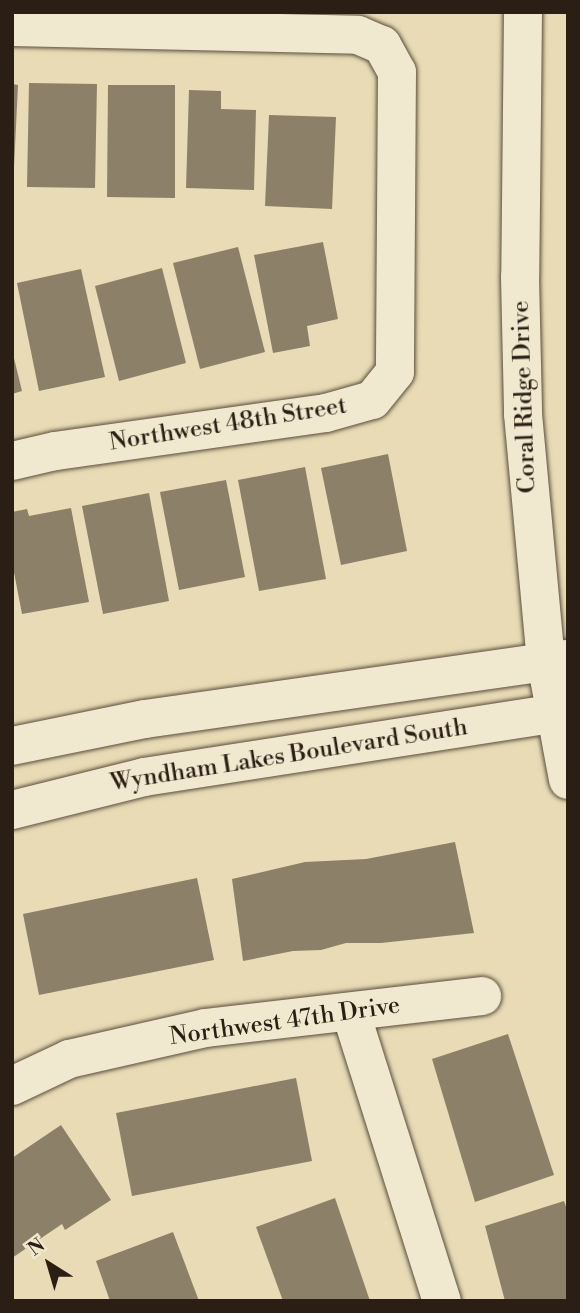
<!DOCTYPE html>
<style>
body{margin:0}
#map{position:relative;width:580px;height:1313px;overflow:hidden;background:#e8dbb5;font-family:"Libre Bodoni",serif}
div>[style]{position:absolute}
.building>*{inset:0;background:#8d8068}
.roads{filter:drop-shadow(0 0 2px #5a4d3c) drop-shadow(0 0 2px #5a4d3c)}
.street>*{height:38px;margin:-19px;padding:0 19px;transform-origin:19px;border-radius:19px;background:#f0e8cf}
.secondary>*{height:38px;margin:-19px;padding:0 19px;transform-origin:19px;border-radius:19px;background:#f0e8cf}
span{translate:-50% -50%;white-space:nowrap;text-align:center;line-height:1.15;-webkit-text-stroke:5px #f0e8cf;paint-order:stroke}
.street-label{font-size:24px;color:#2b1e14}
.frame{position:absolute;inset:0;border:14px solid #2b1e14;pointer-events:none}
.north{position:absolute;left:14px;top:1229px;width:70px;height:70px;-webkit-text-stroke:5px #f0e8cf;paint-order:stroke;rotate:323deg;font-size:19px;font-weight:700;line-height:28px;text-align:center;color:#2b1e14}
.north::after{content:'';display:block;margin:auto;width:24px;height:32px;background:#2b1e14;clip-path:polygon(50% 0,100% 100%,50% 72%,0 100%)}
</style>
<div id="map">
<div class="building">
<i style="clip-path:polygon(29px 83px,97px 84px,95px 188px,27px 187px)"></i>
<i style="clip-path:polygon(12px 84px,18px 85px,14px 167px,12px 167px)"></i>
<i style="clip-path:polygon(108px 85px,175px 85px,175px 198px,107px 197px)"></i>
<i style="clip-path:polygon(189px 90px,221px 91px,221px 109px,256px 110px,254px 190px,186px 188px)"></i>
<i style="clip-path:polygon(269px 115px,336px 117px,332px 209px,265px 206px)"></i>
<i style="clip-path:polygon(323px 242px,338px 319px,307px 326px,310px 346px,273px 353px,254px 255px)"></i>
<i style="clip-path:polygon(238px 247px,265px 352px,200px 369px,173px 263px)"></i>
<i style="clip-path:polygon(162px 268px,186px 363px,119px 381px,95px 286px)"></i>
<i style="clip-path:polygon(81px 269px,105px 377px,39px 391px,17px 283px)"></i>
<i style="clip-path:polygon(12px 350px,22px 391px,12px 394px)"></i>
<i style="clip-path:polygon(388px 454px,407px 551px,341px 565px,321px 468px)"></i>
<i style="clip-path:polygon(305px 467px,326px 579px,259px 591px,238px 480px)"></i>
<i style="clip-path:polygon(226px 480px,245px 577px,179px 590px,160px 492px)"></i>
<i style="clip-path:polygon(149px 493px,169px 601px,103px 614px,82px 506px)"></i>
<i style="clip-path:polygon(71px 508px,89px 602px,22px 614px,12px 562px,12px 512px,27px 509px,29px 516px)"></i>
<i style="clip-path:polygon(455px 842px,474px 933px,381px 943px,346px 943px,321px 950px,293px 951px,243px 961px,232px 879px,305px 862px,366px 859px)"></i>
<i style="clip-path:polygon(197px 878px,214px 960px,39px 995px,23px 914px)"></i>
<i style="clip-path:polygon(508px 1034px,554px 1175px,475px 1202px,432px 1059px)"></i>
<i style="clip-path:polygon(296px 1078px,312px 1161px,132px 1196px,116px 1113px)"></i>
<i style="clip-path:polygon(61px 1125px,111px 1200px,65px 1230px,62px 1224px,12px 1258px,12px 1158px)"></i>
<i style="clip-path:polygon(335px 1198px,370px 1301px,283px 1301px,256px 1227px)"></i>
<i style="clip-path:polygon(564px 1201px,568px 1212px,568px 1301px,505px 1301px,485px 1226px)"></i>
<i style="clip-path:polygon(173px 1232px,199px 1301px,110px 1301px,96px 1261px)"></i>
</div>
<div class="roads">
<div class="street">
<i style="left:12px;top:27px;width:346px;rotate:1.3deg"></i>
<i style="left:358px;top:35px;width:26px;rotate:23deg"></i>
<i style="left:382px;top:45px;width:31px;rotate:61deg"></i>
<i style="left:397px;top:72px;width:300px;rotate:90.4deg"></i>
<i style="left:395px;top:372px;width:36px;rotate:129deg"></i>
<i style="left:372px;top:400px;width:48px;rotate:164.2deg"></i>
<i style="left:326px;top:413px;width:274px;rotate:172deg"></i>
<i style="left:55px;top:451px;width:44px;rotate:166.9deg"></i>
<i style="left:351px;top:1013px;width:302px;rotate:72.5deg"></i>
<i style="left:12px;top:1086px;width:63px;rotate:-25.3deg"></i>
<i style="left:69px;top:1059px;width:140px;rotate:-12.8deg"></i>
<i style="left:206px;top:1028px;width:278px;rotate:-6.6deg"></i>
</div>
<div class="secondary">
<i style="left:523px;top:12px;width:265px;rotate:90.6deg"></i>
<i style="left:520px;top:277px;width:137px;rotate:88.7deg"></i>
<i style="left:523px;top:414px;width:249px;rotate:84.7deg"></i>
<i style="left:546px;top:662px;width:120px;rotate:79.4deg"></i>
<i style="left:12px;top:746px;width:136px;rotate:-11.5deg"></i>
<i style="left:145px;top:719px;width:427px;rotate:-8.1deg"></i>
<i style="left:12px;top:810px;width:136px;rotate:-14deg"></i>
<i style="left:144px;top:777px;width:429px;rotate:-8.8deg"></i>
</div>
</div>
<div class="street-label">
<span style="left:525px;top:397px;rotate:-92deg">Coral Ridge Drive</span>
<span style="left:228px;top:425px;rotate:-9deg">Northwest 48th Street</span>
<span style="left:289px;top:756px;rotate:-9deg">Wyndham Lakes Boulevard South</span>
<span style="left:285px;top:1022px;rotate:-8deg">Northwest 47th Drive</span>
</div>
<div class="frame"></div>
<div class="north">N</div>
</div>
